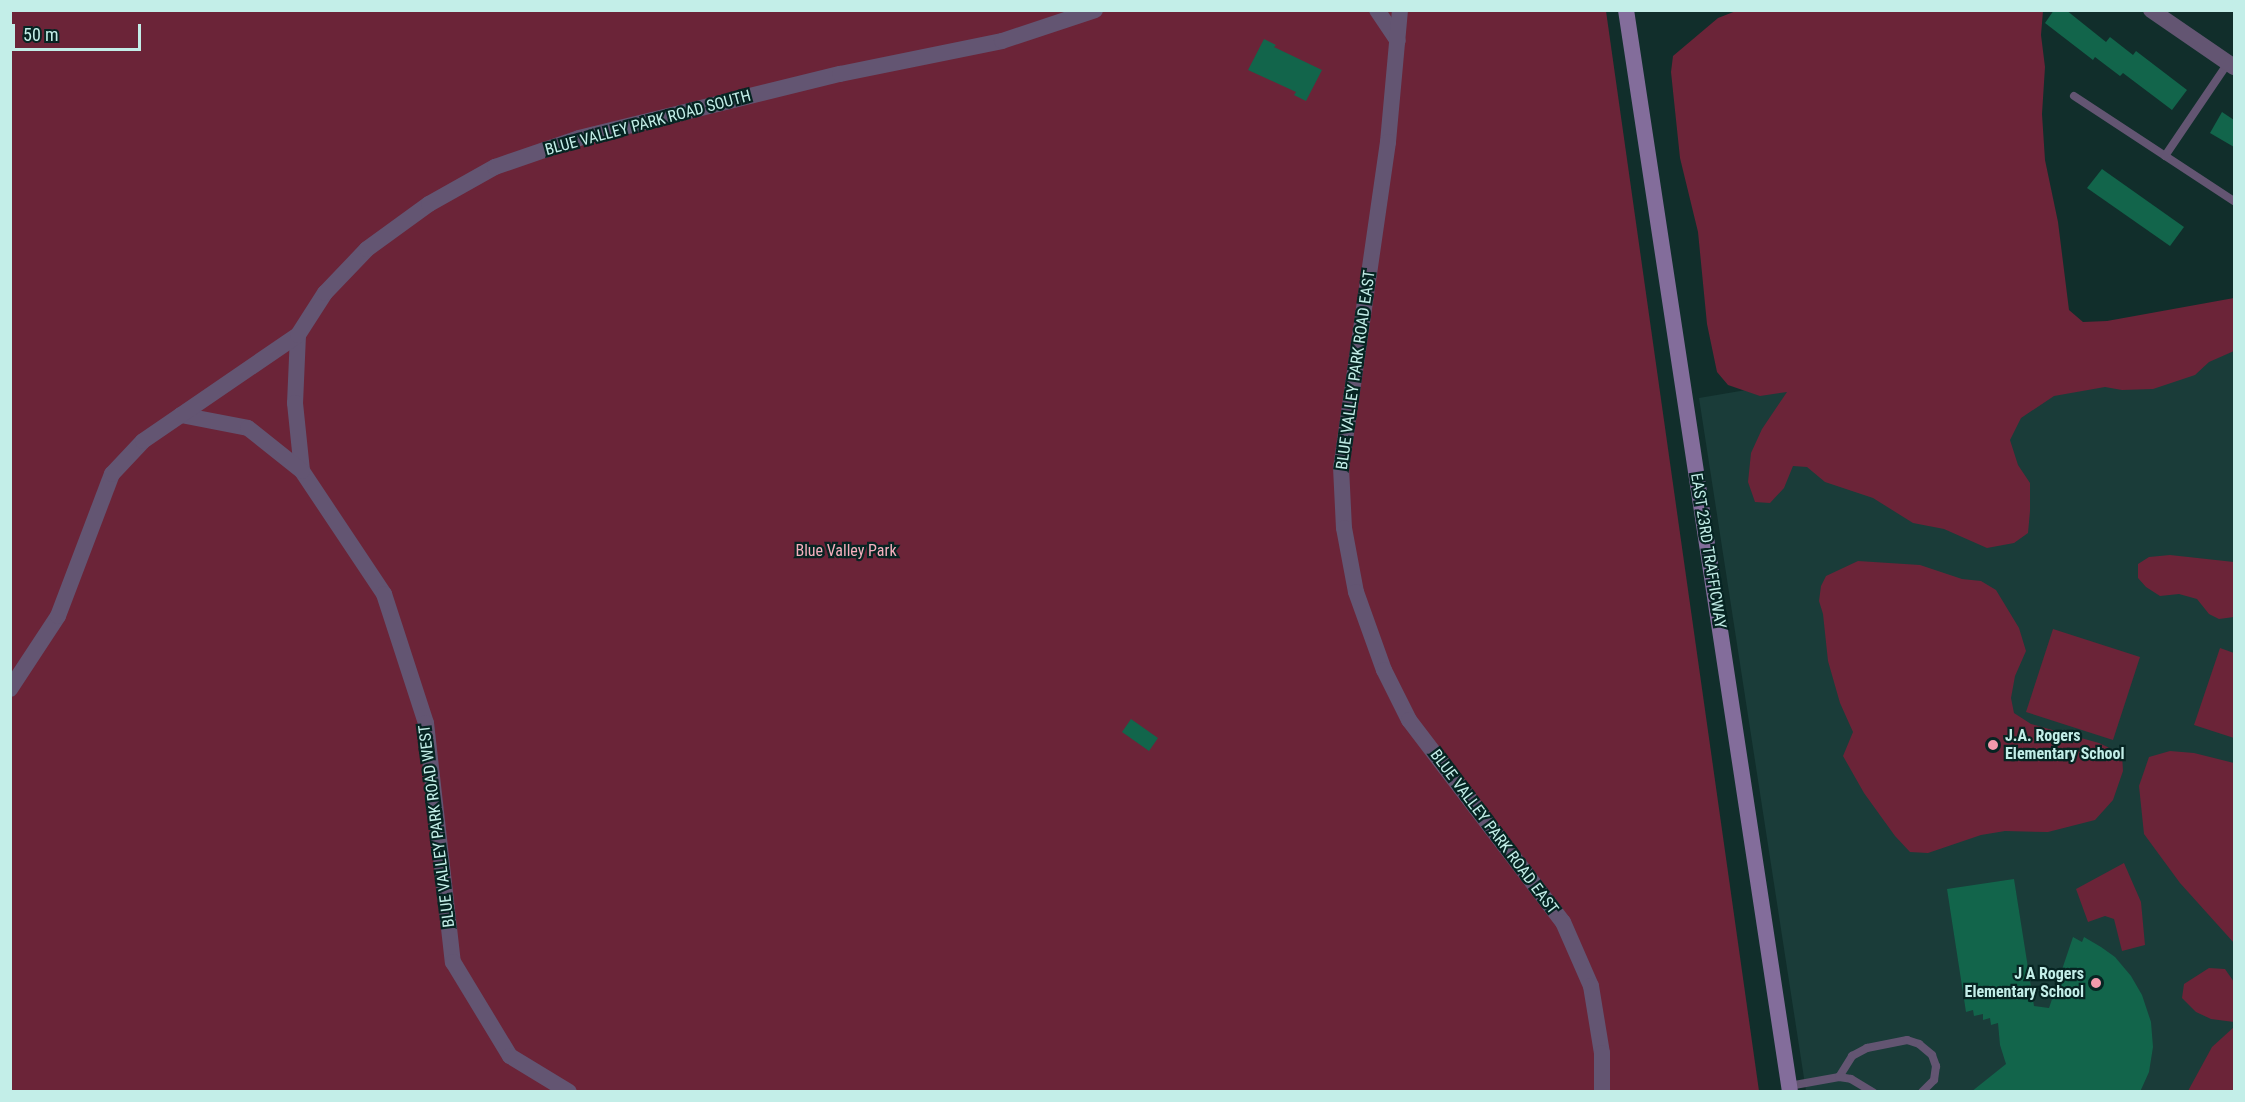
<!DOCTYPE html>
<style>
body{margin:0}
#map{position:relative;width:2245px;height:1102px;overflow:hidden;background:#112e2b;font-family:"Roboto Condensed",sans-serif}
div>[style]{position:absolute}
.built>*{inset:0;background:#1a3c39}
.green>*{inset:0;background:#6b2438}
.building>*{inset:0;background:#12654b}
.service>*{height:8px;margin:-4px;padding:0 4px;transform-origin:4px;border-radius:4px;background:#635572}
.minor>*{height:16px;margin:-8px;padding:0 8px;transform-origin:8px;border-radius:8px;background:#635572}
.secondary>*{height:16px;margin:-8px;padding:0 8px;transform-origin:8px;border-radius:8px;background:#836d9b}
.dots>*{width:16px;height:16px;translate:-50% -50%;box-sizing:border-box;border:3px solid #062422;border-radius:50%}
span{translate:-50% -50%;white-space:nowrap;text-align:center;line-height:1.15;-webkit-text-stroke:4.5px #062422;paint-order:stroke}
.street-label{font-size:16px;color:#c3eee8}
.park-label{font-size:16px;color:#f6b0be}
.poi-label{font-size:16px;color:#c3eee8;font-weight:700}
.left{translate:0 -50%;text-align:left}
.right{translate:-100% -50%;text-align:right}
.frame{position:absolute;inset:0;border:12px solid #c3eee8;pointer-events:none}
.scale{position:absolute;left:12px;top:24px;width:129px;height:27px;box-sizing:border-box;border:3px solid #c3eee8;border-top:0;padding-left:8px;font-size:18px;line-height:21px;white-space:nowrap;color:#c3eee8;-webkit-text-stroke:4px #062422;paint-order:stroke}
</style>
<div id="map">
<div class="built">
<i style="clip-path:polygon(2234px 307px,2234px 1091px,1806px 1091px,1699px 398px)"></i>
</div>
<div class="green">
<i style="clip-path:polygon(10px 11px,1606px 11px,1759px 1091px,11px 1091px)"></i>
<i style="clip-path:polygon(1736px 11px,2043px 11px,2041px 35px,2045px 67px,2042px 114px,2045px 160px,2058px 222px,2069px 310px,2083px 322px,2107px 321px,2234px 298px,2234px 351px,2209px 362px,2195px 375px,2153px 389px,2122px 390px,2105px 387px,2054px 396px,2021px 418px,2010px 440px,2018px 465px,2030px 483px,2030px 511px,2028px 533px,2014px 543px,1987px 548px,1944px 529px,1913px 523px,1873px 498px,1825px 482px,1807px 467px,1793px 466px,1784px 488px,1770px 503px,1755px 502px,1748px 482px,1751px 453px,1762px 429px,1787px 392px,1760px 396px,1728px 385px,1717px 372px,1707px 324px,1698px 232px,1680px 158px,1671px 72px,1673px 56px,1718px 18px)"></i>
<i style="clip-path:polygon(2170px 555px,2234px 562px,2234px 617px,2219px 619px,2209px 614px,2197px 599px,2179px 594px,2160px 596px,2146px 587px,2138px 578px,2138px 564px,2149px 557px)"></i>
<i style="clip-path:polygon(1858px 561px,1920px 565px,1962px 579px,1981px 581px,1996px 590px,2019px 628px,2026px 651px,2015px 676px,2011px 698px,2014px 713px,2031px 724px,2099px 743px,2122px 754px,2123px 771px,2113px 800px,2095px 820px,2048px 832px,2005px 831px,1981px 835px,1928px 853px,1910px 852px,1895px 836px,1864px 793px,1843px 756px,1853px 732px,1840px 703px,1828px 661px,1823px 614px,1819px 601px,1821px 586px,1826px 576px)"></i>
<i style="clip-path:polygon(2053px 629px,2140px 657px,2113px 740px,2026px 712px)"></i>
<i style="clip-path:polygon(2220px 648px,2234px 653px,2234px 738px,2194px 725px)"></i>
<i style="clip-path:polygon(2170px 751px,2194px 753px,2234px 763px,2234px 943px,2180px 883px,2144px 834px,2139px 786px,2149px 757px)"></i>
<i style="clip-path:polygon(2124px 863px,2141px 902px,2145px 945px,2122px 951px,2114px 919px,2105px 916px,2088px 922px,2076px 889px)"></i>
<i style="clip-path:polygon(2209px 968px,2225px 969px,2234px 982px,2234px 1022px,2211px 1019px,2196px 1012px,2182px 998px,2184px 984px)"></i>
<i style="clip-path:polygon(2234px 1027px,2234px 1091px,2188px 1091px,2212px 1047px)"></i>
</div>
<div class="building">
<i style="clip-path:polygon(2054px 10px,2066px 10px,2106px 42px,2110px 37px,2133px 55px,2136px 51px,2187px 90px,2172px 110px,2123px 73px,2120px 76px,2095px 57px,2093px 60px,2045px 23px)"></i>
<i style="clip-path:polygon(1264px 39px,1276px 45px,1274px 47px,1322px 70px,1306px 101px,1294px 95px,1296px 92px,1248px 70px)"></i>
<i style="clip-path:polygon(2222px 112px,2234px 120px,2234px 147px,2210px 133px)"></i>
<i style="clip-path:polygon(2102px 169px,2184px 227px,2170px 246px,2087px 188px)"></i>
<i style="clip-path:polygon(1131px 719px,1158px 738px,1149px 751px,1122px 732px)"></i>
<i style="clip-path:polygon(2014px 879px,2034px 1006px,2049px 1008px,2073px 937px,2082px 942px,2084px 937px,2101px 947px,2115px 957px,2131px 976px,2142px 995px,2151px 1022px,2153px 1047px,2149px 1072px,2140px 1092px,1971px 1092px,2006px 1064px,2000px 1045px,1998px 1023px,1991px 1025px,1990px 1018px,1983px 1020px,1983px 1014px,1974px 1016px,1973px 1010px,1966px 1012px,1947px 889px)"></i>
</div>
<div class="service">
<i style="left:2074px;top:96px;width:191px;rotate:33.3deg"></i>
<i style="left:2165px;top:156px;width:112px;rotate:-55.9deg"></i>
<i style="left:1839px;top:1077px;width:25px;rotate:-58deg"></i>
<i style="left:1852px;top:1056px;width:17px;rotate:-28deg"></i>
<i style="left:1867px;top:1048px;width:41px;rotate:-11.3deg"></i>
<i style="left:1907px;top:1040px;width:13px;rotate:18deg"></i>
<i style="left:1919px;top:1044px;width:17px;rotate:40deg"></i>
<i style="left:1932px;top:1055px;width:12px;rotate:70deg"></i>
<i style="left:1936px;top:1066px;width:14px;rotate:98deg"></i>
<i style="left:1934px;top:1080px;width:17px;rotate:135deg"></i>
<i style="left:1789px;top:1086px;width:51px;rotate:-10.2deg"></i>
<i style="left:1839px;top:1077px;width:12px;rotate:9deg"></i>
<i style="left:1851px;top:1079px;width:26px;rotate:31deg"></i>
</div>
<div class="minor">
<i style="left:1377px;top:10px;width:37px;rotate:56deg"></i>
<i style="left:1400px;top:10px;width:133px;rotate:95.2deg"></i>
<i style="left:1388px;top:142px;width:328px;rotate:98.2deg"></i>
<i style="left:1341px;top:467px;width:61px;rotate:87.2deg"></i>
<i style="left:1344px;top:528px;width:65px;rotate:79.4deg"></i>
<i style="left:1356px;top:592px;width:83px;rotate:70.3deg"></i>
<i style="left:1384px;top:670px;width:56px;rotate:63.4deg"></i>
<i style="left:1409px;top:720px;width:254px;rotate:52.7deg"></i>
<i style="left:1563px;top:922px;width:70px;rotate:66.4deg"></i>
<i style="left:1591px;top:986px;width:68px;rotate:80.7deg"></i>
<i style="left:1602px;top:1053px;width:39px;rotate:90deg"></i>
<i style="left:2151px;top:10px;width:101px;rotate:34.5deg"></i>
<i style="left:298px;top:335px;width:68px;rotate:92.5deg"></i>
<i style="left:295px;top:403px;width:68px;rotate:84.1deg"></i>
<i style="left:302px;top:471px;width:148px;rotate:56.3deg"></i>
<i style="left:384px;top:594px;width:136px;rotate:72deg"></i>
<i style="left:426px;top:723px;width:241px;rotate:83.6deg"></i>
<i style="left:453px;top:962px;width:110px;rotate:58.8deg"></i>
<i style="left:510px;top:1056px;width:69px;rotate:31.4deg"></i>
<i style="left:181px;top:415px;width:68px;rotate:11deg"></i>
<i style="left:248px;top:428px;width:69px;rotate:38.5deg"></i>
<i style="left:10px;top:689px;width:87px;rotate:-56.7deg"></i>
<i style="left:58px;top:616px;width:152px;rotate:-69.2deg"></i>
<i style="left:112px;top:474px;width:45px;rotate:-46.8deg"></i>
<i style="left:143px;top:441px;width:188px;rotate:-34.4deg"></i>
<i style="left:298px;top:335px;width:50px;rotate:-57.3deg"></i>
<i style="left:325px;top:293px;width:61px;rotate:-46.3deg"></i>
<i style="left:367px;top:249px;width:77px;rotate:-36deg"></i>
<i style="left:429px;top:204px;width:76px;rotate:-29.3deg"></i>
<i style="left:495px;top:167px;width:89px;rotate:-19deg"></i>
<i style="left:579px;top:138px;width:269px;rotate:-13.8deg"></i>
<i style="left:840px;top:74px;width:165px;rotate:-11.5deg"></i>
<i style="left:1002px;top:41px;width:98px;rotate:-18.4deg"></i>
</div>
<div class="secondary">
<i style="left:1626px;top:10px;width:1094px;rotate:81.38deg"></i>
</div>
<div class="dots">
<i style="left:1993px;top:745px;background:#f29aac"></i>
<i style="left:2096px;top:983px;background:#f29aac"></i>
</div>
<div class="street-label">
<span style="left:648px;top:123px;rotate:-15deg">BLUE VALLEY PARK ROAD SOUTH</span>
<span style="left:1356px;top:370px;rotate:-82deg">BLUE VALLEY PARK ROAD EAST</span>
<span style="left:1708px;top:551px;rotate:81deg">EAST 23RD TRAFFICWAY</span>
<span style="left:437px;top:826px;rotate:-97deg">BLUE VALLEY PARK ROAD WEST</span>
<span style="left:1494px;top:832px;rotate:53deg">BLUE VALLEY PARK ROAD EAST</span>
</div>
<div class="park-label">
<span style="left:846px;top:551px">Blue Valley Park</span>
</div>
<div class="poi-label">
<span class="left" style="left:2005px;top:745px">J.A. Rogers<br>Elementary School</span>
<span class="right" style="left:2084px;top:983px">J A Rogers<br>Elementary School</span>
</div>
<div class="frame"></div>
<div class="scale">50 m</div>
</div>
